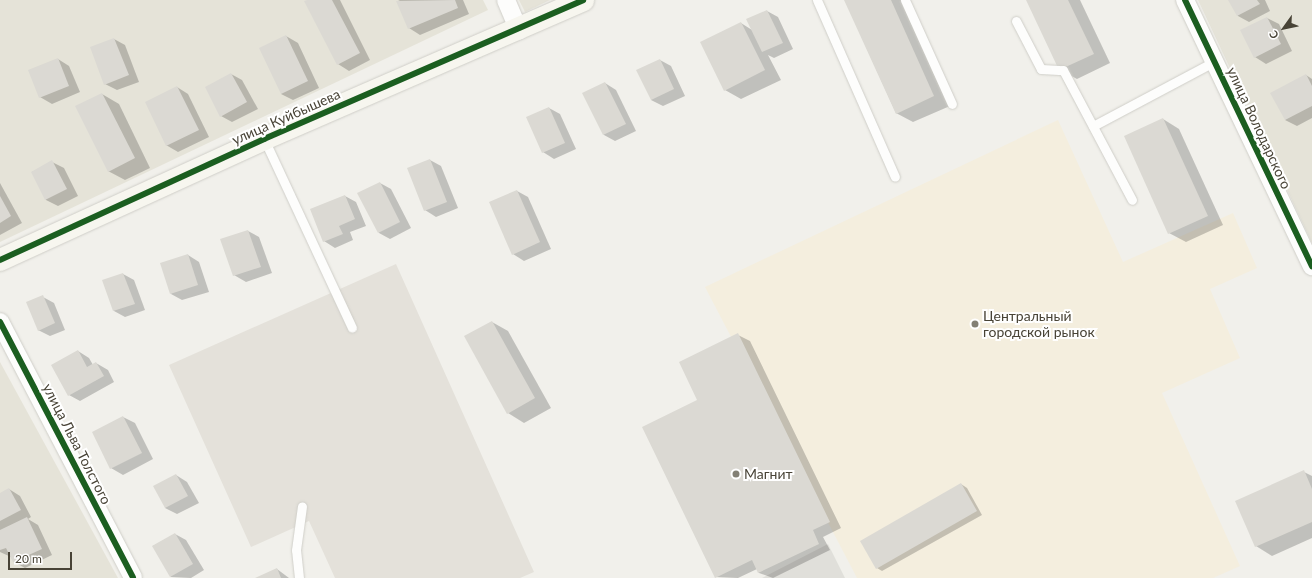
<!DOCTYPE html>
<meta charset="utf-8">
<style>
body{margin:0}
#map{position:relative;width:1312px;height:578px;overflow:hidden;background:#f1f0eb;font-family:Lato,sans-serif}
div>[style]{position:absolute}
.residential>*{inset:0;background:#e5e3d8}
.commercial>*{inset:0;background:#f4eede}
.industrial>*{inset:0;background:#e4e1da}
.parking>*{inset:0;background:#e0dfda}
.shadow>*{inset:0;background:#0003}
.building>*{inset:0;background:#dbd9d3}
.roads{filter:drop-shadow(0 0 1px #cfcec8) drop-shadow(0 0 1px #cfcec8)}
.lane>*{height:9px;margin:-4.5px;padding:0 4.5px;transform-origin:4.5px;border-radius:4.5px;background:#fdfdfc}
.street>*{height:18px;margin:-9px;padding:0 9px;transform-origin:9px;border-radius:9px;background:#fdfdfc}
.secondary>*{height:22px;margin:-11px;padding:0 11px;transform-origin:11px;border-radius:11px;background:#f7f6ef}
.cycleway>*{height:6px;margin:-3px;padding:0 3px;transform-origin:3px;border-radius:3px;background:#1b5e20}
.dots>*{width:11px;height:11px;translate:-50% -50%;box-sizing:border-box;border:2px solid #fff;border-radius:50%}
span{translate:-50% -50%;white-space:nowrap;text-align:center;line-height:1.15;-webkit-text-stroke:4px #fff;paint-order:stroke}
.street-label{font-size:14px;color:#484336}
.poi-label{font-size:14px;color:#484336}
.left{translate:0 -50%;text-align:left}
.north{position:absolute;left:1264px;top:8px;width:40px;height:40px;-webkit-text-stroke:3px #fff;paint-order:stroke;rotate:237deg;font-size:11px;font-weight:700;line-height:16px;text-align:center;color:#484336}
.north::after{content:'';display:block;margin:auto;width:14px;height:18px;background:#484336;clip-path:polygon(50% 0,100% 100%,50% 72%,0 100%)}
.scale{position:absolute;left:8px;top:552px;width:64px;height:18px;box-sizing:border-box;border:2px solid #484336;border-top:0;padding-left:5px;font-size:12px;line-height:14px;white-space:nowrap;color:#484336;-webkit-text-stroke:3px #fff;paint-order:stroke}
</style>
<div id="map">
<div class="residential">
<i style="clip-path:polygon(0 0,483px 0,488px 10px,0 242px)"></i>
<i style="clip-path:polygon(519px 0,550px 0,525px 12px)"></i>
<i style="clip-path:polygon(1198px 0,1312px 0,1312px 243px)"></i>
<i style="clip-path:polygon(0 362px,118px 578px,0 578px)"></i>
</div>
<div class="commercial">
<i style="clip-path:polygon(1058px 120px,1123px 262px,1233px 213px,1257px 268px,1210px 289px,1240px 358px,1162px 393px,1240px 566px,1213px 578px,857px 578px,705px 287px)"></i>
</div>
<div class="industrial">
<i style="clip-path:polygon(396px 264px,534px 572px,520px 578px,335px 578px,309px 521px,251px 547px,169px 365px)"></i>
</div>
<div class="parking">
<i style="clip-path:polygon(828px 544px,845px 578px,762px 578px)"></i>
</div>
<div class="shadow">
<i style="clip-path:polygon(309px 0,340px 0,370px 60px,349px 71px,338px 64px)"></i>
<i style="clip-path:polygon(400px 0,463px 0,469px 14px,420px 35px,409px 28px,398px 1px)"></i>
<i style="clip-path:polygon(845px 0,902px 0,950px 106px,913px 122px,896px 113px)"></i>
<i style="clip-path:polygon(1027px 0,1080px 0,1110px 63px,1077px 79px,1060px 70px)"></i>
<i style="clip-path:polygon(1229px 0,1265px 0,1270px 11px,1249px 22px,1238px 16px)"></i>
<i style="clip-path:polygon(767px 11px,778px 17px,793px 49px,774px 58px,768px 55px,781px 80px,741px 99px,725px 90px,741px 23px,752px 30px)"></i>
<i style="clip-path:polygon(1267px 18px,1279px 24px,1292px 51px,1266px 64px,1255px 57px)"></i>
<i style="clip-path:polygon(286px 36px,298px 43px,319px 88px,293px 100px,281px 94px)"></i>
<i style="clip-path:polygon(114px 39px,125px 45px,139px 82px,117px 90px,105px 84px)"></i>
<i style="clip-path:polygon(58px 59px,69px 66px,80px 92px,52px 104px,40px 97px)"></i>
<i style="clip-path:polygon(660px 60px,671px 66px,685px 96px,663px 106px,651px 100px)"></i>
<i style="clip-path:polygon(231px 74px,242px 80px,258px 109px,232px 122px,221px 116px)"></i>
<i style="clip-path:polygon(1306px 75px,1312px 79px,1312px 118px,1297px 126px,1285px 120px)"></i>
<i style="clip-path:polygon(605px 83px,616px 90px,636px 131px,615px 141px,604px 135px,584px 94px)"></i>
<i style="clip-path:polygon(177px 87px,188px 94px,209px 137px,178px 152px,166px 145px)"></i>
<i style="clip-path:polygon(102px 94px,119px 104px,150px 168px,125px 180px,108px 171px)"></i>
<i style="clip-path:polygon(549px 108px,560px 114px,576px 149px,554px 159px,543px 152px)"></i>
<i style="clip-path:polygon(1163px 119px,1179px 129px,1223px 225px,1186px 242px,1169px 233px)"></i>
<i style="clip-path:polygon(430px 160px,441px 166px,458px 208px,436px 217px,425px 210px)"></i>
<i style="clip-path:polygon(52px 162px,64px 168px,78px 196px,58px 206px,46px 200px,32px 172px)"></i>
<i style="clip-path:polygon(0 183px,22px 223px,0 235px)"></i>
<i style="clip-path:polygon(380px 183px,391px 189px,411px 228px,390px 239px,379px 233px)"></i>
<i style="clip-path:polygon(517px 191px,528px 197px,551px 249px,524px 261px,513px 254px)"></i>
<i style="clip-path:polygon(345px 196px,356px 202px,366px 226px,350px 232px,353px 240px,335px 248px,324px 241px)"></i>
<i style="clip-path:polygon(248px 231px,259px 237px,272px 273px,246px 282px,234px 275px)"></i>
<i style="clip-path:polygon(188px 255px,199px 262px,209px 292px,182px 300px,171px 294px)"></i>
<i style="clip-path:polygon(123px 274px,134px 280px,145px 310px,125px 317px,114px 311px,103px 281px)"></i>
<i style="clip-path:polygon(43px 297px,54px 303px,65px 330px,50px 336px,38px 330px)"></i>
<i style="clip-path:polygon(492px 322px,508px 331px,551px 408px,524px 423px,508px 413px)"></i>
<i style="clip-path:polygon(738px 335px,750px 341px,841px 528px,823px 537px,830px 550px,773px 578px,759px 573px,757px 569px,738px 578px,716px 577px,699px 400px)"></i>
<i style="clip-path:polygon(78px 351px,89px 358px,93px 365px,96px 363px,108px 370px,114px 382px,80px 401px,69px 395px)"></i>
<i style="clip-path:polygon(123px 417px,135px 423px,153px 459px,123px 475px,111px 468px)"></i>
<i style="clip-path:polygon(1304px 472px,1312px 476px,1312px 538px,1272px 556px,1256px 546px)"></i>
<i style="clip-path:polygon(176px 475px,187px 482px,199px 503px,177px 514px,165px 508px)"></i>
<i style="clip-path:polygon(961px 484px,967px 488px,982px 515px,882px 571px,877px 568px)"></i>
<i style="clip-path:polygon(9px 489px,20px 496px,31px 517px,28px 519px,38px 525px,52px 555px,25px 568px,14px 562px,11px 557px,0 552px,0 494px)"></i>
<i style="clip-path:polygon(175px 534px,186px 540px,204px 570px,191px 578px,171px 577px,153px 546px)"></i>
<i style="clip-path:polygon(277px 569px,289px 578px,257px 578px)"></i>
</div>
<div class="building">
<i style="clip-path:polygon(307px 0,332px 0,360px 53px,337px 65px,304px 1px)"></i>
<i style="clip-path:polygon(455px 0,458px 8px,408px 29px,396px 1px)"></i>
<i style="clip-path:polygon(844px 0,891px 0,934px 96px,896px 114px)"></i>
<i style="clip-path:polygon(1026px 0,1068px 0,1094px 54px,1059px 70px)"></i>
<i style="clip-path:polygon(1228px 0,1257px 0,1260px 4px,1237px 16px)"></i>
<i style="clip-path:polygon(767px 10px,783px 43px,762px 52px,746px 19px)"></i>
<i style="clip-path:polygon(1267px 17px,1281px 44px,1254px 58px,1240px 30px)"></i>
<i style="clip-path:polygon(741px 22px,765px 70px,724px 91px,700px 42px)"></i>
<i style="clip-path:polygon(286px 35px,308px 81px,281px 94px,259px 48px)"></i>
<i style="clip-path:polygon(114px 38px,129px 75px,104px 85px,90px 47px)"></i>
<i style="clip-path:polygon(58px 58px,69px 86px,39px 98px,28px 70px)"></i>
<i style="clip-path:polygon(660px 59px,674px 89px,651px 100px,636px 70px)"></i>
<i style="clip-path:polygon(231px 73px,247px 102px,220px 117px,205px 87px)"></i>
<i style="clip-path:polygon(1306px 74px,1312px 86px,1312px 106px,1285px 120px,1270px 93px)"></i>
<i style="clip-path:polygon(605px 82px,626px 124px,603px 135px,582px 93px)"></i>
<i style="clip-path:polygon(177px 86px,199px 130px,166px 146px,145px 102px)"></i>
<i style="clip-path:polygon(102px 93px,135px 158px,108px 172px,75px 106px)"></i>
<i style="clip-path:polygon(549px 107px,565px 143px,542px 153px,526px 117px)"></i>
<i style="clip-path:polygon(1163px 118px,1208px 216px,1168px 234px,1124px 136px)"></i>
<i style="clip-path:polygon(430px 159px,447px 202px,424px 211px,407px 168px)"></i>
<i style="clip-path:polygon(52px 160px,67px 189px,45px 200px,31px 172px)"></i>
<i style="clip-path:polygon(380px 182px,400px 222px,378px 233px,357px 193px)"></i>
<i style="clip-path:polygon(517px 190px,540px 242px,512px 255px,489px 202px)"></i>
<i style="clip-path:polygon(345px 195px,355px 219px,339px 226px,343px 234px,323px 242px,310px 209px)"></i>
<i style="clip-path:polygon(0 196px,11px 216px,0 223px)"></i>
<i style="clip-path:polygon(248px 230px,261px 267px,233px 276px,220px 239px)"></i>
<i style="clip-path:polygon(188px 254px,198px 285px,170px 294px,160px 263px)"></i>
<i style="clip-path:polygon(123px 273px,135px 304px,113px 311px,102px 280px)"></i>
<i style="clip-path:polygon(43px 295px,55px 323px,38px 331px,26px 302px)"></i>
<i style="clip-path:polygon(492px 321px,535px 398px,507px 414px,464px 336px)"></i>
<i style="clip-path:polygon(738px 333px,830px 522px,813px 530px,819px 544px,758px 573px,752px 560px,715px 578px,642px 427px,697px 400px,679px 362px)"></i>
<i style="clip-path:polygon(78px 350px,87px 367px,96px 362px,104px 376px,68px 396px,51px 365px)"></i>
<i style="clip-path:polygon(123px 416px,142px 453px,110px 469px,92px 432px)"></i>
<i style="clip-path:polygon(1304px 470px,1312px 489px,1312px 522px,1255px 547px,1235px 501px)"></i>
<i style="clip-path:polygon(176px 474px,188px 496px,165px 508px,153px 486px)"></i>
<i style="clip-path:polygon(961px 483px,977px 511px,876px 569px,860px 541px)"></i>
<i style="clip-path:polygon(9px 488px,21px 510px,0 521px,0 493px)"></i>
<i style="clip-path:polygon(27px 517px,42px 549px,13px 562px,6px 548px,0 550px,0 530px)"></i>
<i style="clip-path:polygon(175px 533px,193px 564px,170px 577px,152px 546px)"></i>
<i style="clip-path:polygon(277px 568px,281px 578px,255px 578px)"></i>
</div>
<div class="roads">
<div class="lane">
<i style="left:817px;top:0;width:193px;rotate:66.2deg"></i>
<i style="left:905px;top:0;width:114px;rotate:65.7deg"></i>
<i style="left:1016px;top:21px;width:54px;rotate:62.5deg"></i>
<i style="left:1041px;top:69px;width:22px;rotate:3deg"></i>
<i style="left:1063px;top:70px;width:147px;rotate:62deg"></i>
<i style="left:1093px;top:126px;width:138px;rotate:-28deg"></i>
<i style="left:264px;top:139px;width:208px;rotate:65deg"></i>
<i style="left:299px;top:578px;width:28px;rotate:-96deg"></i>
<i style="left:296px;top:550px;width:44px;rotate:-82.2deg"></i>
</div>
<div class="street">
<i style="left:506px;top:0;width:33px;rotate:67deg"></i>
<i style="left:1185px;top:0;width:295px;rotate:64.5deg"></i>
<i style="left:0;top:322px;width:288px;rotate:62.5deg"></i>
</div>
<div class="secondary">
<i style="left:0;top:260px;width:290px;rotate:-24.6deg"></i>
<i style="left:264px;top:139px;width:348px;rotate:-23.5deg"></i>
</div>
</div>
<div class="cycleway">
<i style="left:1185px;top:0;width:295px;rotate:64.5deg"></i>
<i style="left:0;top:260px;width:290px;rotate:-24.6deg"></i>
<i style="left:264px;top:139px;width:348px;rotate:-23.5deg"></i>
<i style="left:0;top:322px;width:288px;rotate:62.5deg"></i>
</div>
<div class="dots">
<i style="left:975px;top:324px;background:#838075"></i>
<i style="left:736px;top:474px;background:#838075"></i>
</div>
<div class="street-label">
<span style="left:286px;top:117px;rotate:-24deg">улица Куйбышева</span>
<span style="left:1259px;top:128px;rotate:65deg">улица Володарского</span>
<span style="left:77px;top:444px;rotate:63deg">улица Льва Толстого</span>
</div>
<div class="poi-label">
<span class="left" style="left:983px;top:324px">Центральный<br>городской рынок</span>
<span class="left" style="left:744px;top:474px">Магнит</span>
</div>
<div class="north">С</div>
<div class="scale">20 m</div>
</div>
